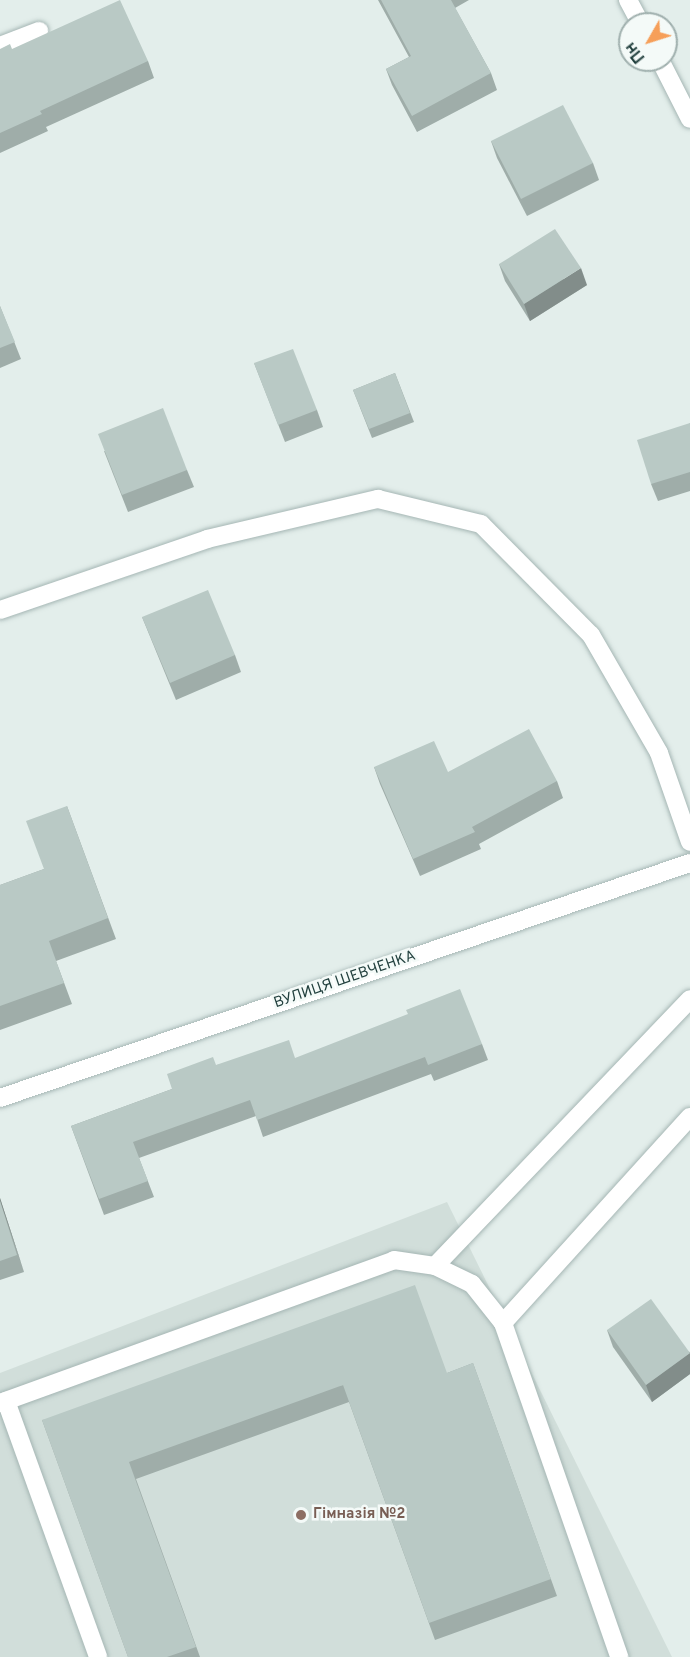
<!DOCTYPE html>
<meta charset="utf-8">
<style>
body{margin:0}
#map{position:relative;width:690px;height:1657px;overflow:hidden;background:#e3eeeb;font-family:Overpass,sans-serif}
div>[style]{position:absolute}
.built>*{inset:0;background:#d1deda}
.roads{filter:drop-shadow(0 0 2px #a5b6b4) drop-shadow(0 0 2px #a5b6b4)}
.service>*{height:18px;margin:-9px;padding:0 9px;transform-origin:9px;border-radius:9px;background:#fff}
.minor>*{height:18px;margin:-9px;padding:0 9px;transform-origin:9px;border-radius:9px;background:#fff}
.tertiary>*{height:18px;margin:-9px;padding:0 9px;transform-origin:9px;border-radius:9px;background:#fff}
.wall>*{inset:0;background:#9fada9}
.shaded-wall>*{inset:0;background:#828d8a}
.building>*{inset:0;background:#b9c9c5}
.dots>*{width:16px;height:16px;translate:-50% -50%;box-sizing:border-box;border:3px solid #f4faf8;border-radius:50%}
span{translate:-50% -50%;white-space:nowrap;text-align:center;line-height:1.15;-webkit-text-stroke:5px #f4faf8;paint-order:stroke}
.street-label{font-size:15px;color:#22403e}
.education-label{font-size:15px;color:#785e54;font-weight:700}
.left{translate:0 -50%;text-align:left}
.north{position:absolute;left:618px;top:12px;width:60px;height:60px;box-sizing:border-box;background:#f4faf8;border:2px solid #a0b0ae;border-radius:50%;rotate:231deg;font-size:16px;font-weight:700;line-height:24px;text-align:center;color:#22403e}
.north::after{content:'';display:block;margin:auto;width:21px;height:27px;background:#f69f59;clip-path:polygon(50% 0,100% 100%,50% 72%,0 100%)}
</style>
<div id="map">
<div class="built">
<i style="clip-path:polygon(447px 1202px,672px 1657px,0 1657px,0 1373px)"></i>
</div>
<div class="roads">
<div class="service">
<i style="left:0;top:46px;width:42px;rotate:-21deg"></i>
<i style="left:435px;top:1266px;width:369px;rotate:-46.3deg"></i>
<i style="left:503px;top:1323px;width:278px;rotate:-47.8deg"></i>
<i style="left:6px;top:1401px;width:272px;rotate:70.2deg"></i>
<i style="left:0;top:1403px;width:419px;rotate:-19.9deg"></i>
<i style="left:394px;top:1260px;width:41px;rotate:8.3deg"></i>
<i style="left:435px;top:1266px;width:41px;rotate:25.9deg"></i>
<i style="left:472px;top:1284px;width:50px;rotate:51.5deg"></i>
<i style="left:503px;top:1323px;width:354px;rotate:70.8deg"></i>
</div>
<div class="minor">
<i style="left:628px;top:0;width:27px;rotate:62deg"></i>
<i style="left:660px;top:60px;width:66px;rotate:63deg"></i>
<i style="left:0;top:610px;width:219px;rotate:-18.9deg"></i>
<i style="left:207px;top:539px;width:176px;rotate:-13.2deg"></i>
<i style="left:378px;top:499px;width:106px;rotate:13.6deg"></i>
<i style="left:481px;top:524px;width:156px;rotate:45.3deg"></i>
<i style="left:591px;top:635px;width:136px;rotate:60deg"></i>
<i style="left:659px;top:753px;width:94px;rotate:70.8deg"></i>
</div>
<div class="tertiary">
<i style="left:0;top:1098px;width:729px;rotate:-18.81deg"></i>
</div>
</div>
<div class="wall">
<i style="clip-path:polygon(378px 0,469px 0,455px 8px,491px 73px,497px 90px,417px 132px,392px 85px,386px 69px,409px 57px)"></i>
<i style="clip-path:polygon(0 49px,12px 49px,148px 61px,154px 78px,46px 127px,48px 131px,0 153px)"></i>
<i style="clip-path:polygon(491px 141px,593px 163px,599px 180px,527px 216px,497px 158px)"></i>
<i style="clip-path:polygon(499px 264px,587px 285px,530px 321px,505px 281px)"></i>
<i style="clip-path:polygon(0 306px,21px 359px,0 368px)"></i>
<i style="clip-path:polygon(254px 363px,317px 410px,323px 427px,285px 442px)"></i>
<i style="clip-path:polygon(395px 373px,414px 422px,372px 438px,353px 390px)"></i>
<i style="clip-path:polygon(690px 423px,690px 491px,658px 501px,651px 484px)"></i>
<i style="clip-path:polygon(104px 451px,187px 470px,194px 487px,128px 512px)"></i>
<i style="clip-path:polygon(142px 617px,235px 655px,241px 672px,176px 700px)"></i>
<i style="clip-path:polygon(374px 767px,448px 772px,557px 781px,563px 798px,479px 844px,481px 849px,420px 876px,380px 784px)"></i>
<i style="clip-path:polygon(67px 806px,116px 939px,56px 961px,72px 1004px,0 1030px,0 885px,44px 869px)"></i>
<i style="clip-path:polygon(482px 1044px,488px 1060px,434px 1081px,431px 1074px,263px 1137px,256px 1116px,139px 1158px,154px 1197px,104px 1215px,71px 1126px,172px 1089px,216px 1065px)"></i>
<i style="clip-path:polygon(0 1198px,24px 1272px,0 1280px)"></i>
<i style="clip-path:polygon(607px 1330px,690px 1352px,690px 1374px,652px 1402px,613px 1347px)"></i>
<i style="clip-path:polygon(473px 1363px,557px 1596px,435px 1640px,349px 1402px,136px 1479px,200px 1657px,128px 1657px,42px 1420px,447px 1373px)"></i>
</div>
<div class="shaded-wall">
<i style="clip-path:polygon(581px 268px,587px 285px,530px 321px,524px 304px)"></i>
<i style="clip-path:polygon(0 1198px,24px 1272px,0 1201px)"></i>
<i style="clip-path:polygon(690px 1353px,690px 1374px,652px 1402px,646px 1385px)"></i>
</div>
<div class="building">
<i style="clip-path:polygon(120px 0,148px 61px,40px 111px,42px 114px,0 133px,0 49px,10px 44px,12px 49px)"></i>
<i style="clip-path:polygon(381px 0,451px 0,491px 73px,412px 116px,386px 69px,411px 56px)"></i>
<i style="clip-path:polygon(563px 105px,593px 163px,521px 199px,491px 141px)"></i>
<i style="clip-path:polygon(555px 229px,581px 268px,524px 304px,499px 264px)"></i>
<i style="clip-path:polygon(0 306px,15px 342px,0 348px)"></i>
<i style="clip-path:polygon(293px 349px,317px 410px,278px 425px,254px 363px)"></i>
<i style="clip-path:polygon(395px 373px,410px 413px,369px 429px,353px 390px)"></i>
<i style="clip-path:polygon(163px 408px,187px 470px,122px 495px,98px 434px)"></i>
<i style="clip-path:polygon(690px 423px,690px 472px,651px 484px,637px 440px)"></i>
<i style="clip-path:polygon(208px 590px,235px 655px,170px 683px,142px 617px)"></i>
<i style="clip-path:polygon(529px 729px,557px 781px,472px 827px,475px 832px,413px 859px,374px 767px,434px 741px,448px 772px)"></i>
<i style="clip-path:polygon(67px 806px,108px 918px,49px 941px,64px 983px,0 1006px,0 885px,44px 869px,26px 821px)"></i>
<i style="clip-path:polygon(460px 989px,482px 1044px,428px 1065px,425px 1057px,257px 1120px,250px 1100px,133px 1142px,148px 1181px,99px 1199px,71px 1126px,172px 1089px,167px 1074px,213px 1057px,216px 1065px,289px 1040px,295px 1058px,408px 1014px,406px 1010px)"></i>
<i style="clip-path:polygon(0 1201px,17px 1255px,0 1261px)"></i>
<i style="clip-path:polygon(415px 1285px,447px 1373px,473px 1363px,551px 1579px,429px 1623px,343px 1385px,129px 1462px,196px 1647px,167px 1657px,128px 1657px,42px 1420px)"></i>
<i style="clip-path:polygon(651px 1299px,690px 1353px,646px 1385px,607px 1330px)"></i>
</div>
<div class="dots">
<i style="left:301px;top:1515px;background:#8d6e63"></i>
</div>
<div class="street-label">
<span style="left:345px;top:980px;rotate:-19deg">ВУЛИЦЯ ШЕВЧЕНКА</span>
</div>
<div class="education-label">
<span class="left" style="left:313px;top:1515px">Гімназія №2</span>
</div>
<div class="north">Пн</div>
</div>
